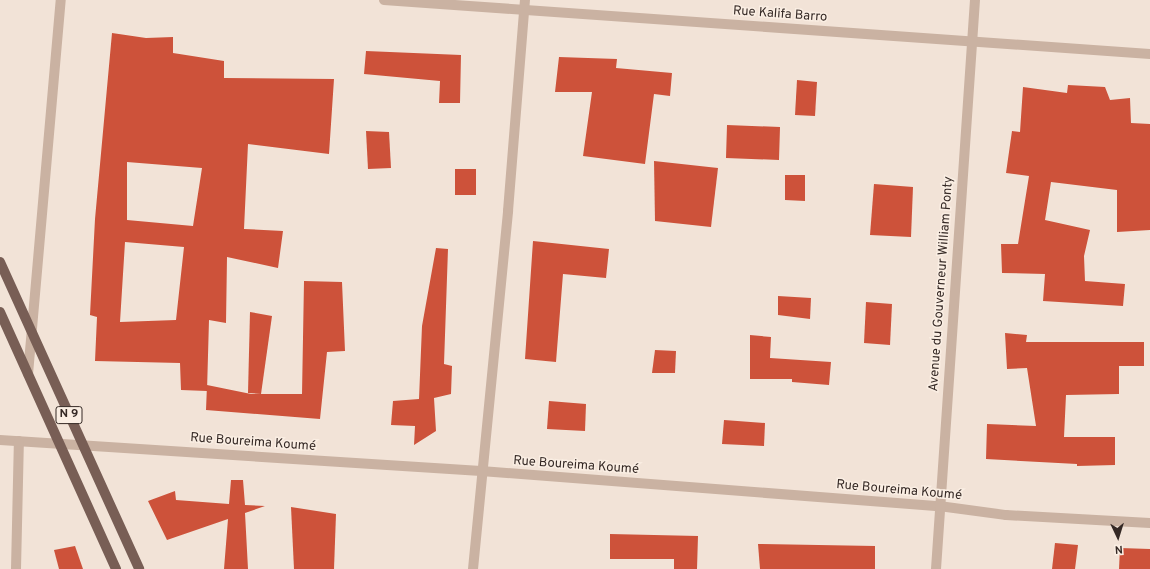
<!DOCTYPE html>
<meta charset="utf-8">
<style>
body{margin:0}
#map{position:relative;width:1150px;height:569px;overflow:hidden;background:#f2e3d7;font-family:Overpass,sans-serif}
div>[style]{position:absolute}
.building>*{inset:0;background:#cd523a}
.minor>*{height:10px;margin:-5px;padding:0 5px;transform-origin:5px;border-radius:5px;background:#cab2a2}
.major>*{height:10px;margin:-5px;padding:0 5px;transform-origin:5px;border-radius:5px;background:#785e55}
span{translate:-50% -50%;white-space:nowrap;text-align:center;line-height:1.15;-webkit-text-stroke:3px #faeee3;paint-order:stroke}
.shield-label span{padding:1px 3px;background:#faeee3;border:1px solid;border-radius:3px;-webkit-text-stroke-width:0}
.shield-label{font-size:12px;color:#352925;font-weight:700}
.street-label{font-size:13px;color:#352925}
.north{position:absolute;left:1098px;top:517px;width:40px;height:40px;-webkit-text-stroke:3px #faeee3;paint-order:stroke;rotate:176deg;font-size:11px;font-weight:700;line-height:16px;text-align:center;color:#352925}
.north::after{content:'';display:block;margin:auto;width:14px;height:18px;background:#352925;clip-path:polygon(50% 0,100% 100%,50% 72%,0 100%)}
</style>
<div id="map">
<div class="building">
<i style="clip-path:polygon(evenodd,112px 33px,146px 38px,173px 37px,173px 53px,224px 61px,224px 78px,334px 79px,329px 154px,248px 144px,244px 229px,283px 231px,278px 268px,227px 257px,226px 323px,209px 320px,207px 391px,181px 390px,180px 363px,95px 361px,97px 317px,90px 315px,95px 219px,112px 33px,127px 162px,202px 168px,193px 226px,127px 220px,127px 162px,112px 33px,125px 242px,184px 247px,176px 320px,120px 322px,125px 242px)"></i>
<i style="clip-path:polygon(366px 51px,461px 55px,460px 103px,439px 103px,440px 81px,364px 74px)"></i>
<i style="clip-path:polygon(559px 57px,617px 59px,616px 68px,672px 73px,670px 96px,654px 94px,645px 164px,583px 156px,592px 92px,555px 92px)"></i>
<i style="clip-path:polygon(797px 80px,817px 82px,815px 116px,795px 115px)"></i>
<i style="clip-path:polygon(1068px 85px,1105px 87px,1110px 100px,1130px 98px,1131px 123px,1150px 124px,1150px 230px,1117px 232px,1117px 190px,1051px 182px,1045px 220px,1090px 230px,1084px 256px,1085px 281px,1125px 284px,1123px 306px,1043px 301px,1045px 274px,1002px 273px,1001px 244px,1018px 244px,1029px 176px,1006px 173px,1012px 131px,1020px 132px,1023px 87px,1067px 93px)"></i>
<i style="clip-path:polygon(727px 125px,780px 127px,779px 160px,726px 158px)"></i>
<i style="clip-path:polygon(366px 131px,389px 132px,391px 168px,368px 169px)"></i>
<i style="clip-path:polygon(654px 161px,718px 168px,711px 227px,655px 221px)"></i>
<i style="clip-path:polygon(455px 169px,476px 169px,476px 195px,455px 195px)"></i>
<i style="clip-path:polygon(785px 175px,805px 175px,805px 201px,785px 200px)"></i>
<i style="clip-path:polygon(874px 184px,913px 187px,911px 237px,870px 235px)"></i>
<i style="clip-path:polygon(533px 241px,609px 249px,606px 278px,563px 274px,556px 362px,525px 359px)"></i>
<i style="clip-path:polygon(436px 248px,448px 249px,444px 364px,452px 366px,451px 394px,434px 398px,436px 431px,414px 445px,415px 426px,391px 425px,393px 401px,419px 399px,422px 326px)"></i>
<i style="clip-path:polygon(304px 281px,342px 282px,345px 351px,327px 352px,320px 419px,206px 410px,207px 385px,251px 394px,302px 394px)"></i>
<i style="clip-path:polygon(778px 296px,811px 298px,810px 319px,778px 315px)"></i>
<i style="clip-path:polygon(866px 302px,892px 304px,890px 345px,864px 343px)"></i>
<i style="clip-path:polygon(250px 312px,272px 316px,261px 394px,248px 393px)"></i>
<i style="clip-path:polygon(1005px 333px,1027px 335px,1026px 342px,1144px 342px,1144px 366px,1119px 366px,1119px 394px,1066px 395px,1064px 437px,1115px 437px,1115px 465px,1077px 466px,1077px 464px,986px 459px,987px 424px,1036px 426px,1027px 368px,1007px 369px)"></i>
<i style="clip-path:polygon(750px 335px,771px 337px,770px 358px,831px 362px,829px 385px,792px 382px,792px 379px,750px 379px)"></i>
<i style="clip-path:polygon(655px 350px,676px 351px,675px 373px,652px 373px)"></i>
<i style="clip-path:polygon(549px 401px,586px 404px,585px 431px,547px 429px)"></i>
<i style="clip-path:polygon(724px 420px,765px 423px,764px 446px,722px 444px)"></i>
<i style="clip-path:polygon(231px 480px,243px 480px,245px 505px,265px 506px,245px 513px,248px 569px,224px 569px,228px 519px,167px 540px,148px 501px,175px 491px,176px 500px,229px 504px)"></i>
<i style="clip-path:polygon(291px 507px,336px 514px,334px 569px,294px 569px)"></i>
<i style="clip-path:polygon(610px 534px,698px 536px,697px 569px,674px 569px,674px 559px,610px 559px)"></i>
<i style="clip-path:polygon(1055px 543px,1078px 545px,1075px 569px,1052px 569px)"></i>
<i style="clip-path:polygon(758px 544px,875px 546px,875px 569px,760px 569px)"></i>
<i style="clip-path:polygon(75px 546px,83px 569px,59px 569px,54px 550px)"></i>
<i style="clip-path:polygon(1120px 548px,1150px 549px,1150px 569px,1119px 569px)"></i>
</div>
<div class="minor">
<i style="left:384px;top:0;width:768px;rotate:4.03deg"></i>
<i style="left:28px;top:374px;width:375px;rotate:-85deg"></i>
<i style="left:0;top:440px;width:482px;rotate:3.7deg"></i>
<i style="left:481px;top:471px;width:459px;rotate:4.4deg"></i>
<i style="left:939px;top:506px;width:68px;rotate:7.7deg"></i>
<i style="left:1006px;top:515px;width:144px;rotate:3.2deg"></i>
<i style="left:16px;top:569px;width:128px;rotate:-88.7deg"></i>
<i style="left:473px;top:569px;width:360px;rotate:-84.4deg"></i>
<i style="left:508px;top:211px;width:212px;rotate:-85.4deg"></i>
<i style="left:936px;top:569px;width:570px;rotate:-86.08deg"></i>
</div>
<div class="major">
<i style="left:0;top:262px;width:337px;rotate:65.6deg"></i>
<i style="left:0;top:312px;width:282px;rotate:65.7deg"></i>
</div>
<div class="shield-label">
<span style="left:69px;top:415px">N 9</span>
</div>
<div class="street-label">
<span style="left:780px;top:15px;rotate:4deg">Rue Kalifa Barro</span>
<span style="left:942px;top:284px;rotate:-86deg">Avenue du Gouverneur William Ponty</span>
<span style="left:253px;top:443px;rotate:4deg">Rue Boureima Koumé</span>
<span style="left:576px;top:466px;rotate:4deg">Rue Boureima Koumé</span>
<span style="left:899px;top:491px;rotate:5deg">Rue Boureima Koumé</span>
</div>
<div class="north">N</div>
</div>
